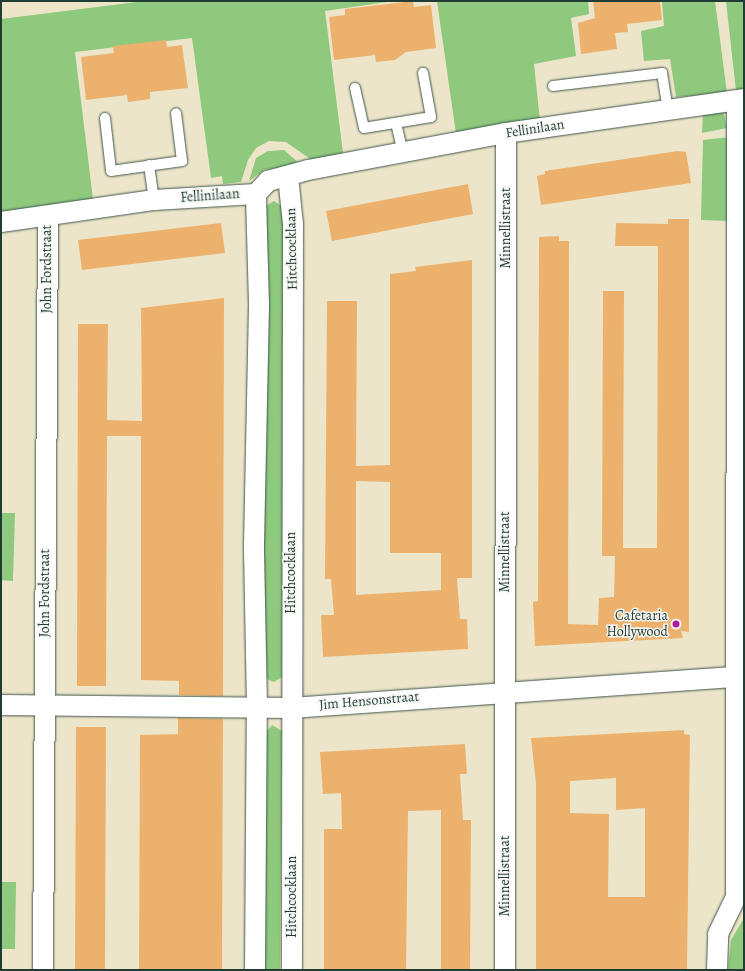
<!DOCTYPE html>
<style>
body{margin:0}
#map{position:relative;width:745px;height:971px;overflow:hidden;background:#ece5c9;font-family:Alegreya,serif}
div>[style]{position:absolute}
.green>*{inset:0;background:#8ec97e}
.building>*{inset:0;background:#ecb26d}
.roads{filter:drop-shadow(0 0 1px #3e564a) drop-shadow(0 0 1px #3e564a)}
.service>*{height:10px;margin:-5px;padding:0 5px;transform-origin:5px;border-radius:5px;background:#fff}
.minor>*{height:20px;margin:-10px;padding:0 10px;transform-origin:10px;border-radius:10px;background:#fff}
.dots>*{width:11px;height:11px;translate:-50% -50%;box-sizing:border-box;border:2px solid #f6f6f2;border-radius:50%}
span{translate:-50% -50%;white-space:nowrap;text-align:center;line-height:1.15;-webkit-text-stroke:3px #f6f6f2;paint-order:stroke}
.street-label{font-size:14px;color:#1f3d34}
.poi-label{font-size:14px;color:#1f3d34}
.right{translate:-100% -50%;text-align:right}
.frame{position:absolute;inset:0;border:2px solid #1f3d34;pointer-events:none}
</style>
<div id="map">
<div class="green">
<i style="clip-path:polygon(145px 1px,394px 1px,325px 11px,343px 153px,313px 161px,286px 142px,269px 141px,256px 148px,248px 160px,241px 182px,223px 184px,222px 176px,211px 178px,192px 38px,75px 52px,93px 199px,1px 214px,1px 19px)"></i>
<i style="clip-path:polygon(437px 1px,588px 1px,589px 14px,571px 18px,576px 56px,534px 64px,540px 121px,456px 134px)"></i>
<i style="clip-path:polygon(662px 1px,715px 1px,727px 93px,676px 97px,670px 59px,644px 61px,641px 31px,664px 26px)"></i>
<i style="clip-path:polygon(726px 1px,744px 1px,744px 90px,736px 91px)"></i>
<i style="clip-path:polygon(718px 110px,724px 113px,727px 128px,702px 133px,703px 113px)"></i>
<i style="clip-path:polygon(729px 137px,729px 221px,701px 220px,703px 140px)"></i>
<i style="clip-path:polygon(284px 150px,300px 164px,264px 170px,249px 181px,256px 158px,268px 151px)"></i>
<i style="clip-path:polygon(274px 201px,284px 208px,284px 221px,282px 677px,274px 682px,264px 678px,264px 207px)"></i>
<i style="clip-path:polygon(1px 513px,15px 513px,13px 581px,1px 580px)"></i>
<i style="clip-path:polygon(272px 725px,282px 731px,280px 970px,264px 970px,264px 735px)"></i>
<i style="clip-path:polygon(1px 882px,16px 882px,15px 949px,1px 949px)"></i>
<i style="clip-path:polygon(744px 918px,744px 970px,728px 970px,731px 940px)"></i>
</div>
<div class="building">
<i style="clip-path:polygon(413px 1px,414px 7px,431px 5px,436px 48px,406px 52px,395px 60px,376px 62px,375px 55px,334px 60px,329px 17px,345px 15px,345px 9px)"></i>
<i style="clip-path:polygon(593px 1px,660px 1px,662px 20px,627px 24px,628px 32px,615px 33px,617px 49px,581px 54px,578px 23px,595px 18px)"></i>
<i style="clip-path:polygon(166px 40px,167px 47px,182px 45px,188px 88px,150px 92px,150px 99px,128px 102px,127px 95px,86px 100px,81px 57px,114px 53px,113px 46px)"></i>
<i style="clip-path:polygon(678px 151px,686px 152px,691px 183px,541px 205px,537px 176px,545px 174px,545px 171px)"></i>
<i style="clip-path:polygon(468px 184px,473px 214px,332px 241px,326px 211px)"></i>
<i style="clip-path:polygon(668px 219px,689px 219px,689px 632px,681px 631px,683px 638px,535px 646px,533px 602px,538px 601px,539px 237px,559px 236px,559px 241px,569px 241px,568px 624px,598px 625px,599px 598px,614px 597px,615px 556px,602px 556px,603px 291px,624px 291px,623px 548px,657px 548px,658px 246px,615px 246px,616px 223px,668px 224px)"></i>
<i style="clip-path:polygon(221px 223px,225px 253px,82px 270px,78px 240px)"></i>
<i style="clip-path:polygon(evenodd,472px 260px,472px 578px,457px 578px,460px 619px,467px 619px,468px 649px,323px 657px,321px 615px,334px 615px,331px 579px,325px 579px,327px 301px,357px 301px,356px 466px,390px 465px,390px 274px,416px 271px,415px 267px,472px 260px,356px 481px,390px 482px,390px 553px,441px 553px,441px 590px,356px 595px,356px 481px)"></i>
<i style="clip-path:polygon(224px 298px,223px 696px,179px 695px,179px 681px,141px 680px,141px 436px,107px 436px,106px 686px,77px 686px,78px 324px,108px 324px,107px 420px,142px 421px,141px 308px)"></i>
<i style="clip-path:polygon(178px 718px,223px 719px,222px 970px,139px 970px,140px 735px,178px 734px)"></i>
<i style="clip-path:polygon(76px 727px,106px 727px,105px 970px,75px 970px)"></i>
<i style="clip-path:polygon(evenodd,684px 730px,684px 734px,690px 735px,687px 970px,536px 970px,536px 783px,531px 738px,684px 730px,616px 778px,616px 810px,645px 808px,645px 897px,608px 897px,609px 814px,570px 813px,570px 781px,616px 778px)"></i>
<i style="clip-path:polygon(465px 744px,467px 774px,460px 774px,463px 820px,471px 820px,470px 970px,441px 970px,441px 810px,408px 811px,406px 970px,324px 970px,324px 829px,342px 829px,341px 793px,323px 794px,320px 752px)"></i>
</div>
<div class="roads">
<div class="service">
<i style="left:553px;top:86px;width:110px;rotate:-6.8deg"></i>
<i style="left:662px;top:73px;width:37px;rotate:81deg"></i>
<i style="left:355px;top:88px;width:41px;rotate:77.3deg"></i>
<i style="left:364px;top:128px;width:68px;rotate:-9.3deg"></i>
<i style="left:431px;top:117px;width:45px;rotate:-100.3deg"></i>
<i style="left:105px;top:118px;width:53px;rotate:83.5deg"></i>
<i style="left:111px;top:171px;width:72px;rotate:-8deg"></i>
<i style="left:182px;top:161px;width:48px;rotate:-97.1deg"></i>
<i style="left:396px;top:123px;width:31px;rotate:77deg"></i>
<i style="left:149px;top:165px;width:35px;rotate:82deg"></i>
</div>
<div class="minor">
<i style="left:288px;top:176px;width:48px;rotate:84.1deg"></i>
<i style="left:293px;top:224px;width:746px;rotate:90.08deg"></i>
<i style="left:1px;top:222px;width:155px;rotate:-8.2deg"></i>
<i style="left:154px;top:200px;width:102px;rotate:-3.4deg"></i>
<i style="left:256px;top:194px;width:18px;rotate:-47deg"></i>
<i style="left:268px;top:181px;width:41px;rotate:-15.4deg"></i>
<i style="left:308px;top:170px;width:201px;rotate:-10.6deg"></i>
<i style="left:506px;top:133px;width:240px;rotate:-8.1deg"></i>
<i style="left:1px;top:705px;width:290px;rotate:0.6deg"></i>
<i style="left:291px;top:708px;width:447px;rotate:-4deg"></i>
<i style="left:43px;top:970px;width:754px;rotate:-89.62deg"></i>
<i style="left:255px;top:970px;width:263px;rotate:-89.6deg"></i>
<i style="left:257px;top:707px;width:163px;rotate:-91.1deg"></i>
<i style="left:254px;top:544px;width:240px;rotate:-88.8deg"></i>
<i style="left:259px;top:304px;width:110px;rotate:-91.6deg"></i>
<i style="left:505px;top:970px;width:837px;rotate:-89.93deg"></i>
<i style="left:717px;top:970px;width:36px;rotate:-88deg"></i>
<i style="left:718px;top:934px;width:41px;rotate:-64.1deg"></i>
<i style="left:736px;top:897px;width:796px;rotate:-89.93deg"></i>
</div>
</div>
<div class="dots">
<i style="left:676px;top:624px;background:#b5179e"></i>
</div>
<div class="street-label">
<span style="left:535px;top:129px;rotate:-9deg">Fellinilaan</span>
<span style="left:210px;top:196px;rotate:-4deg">Fellinilaan</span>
<span style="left:506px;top:228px;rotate:-90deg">Minnellistraat</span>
<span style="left:292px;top:249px;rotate:-91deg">Hitchcocklaan</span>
<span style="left:47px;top:269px;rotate:-90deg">John Fordstraat</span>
<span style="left:505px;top:552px;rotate:-90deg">Minnellistraat</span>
<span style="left:291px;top:573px;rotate:-90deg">Hitchcocklaan</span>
<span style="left:45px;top:593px;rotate:-90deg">John Fordstraat</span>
<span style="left:369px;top:701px;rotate:-5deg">Jim Hensonstraat</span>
<span style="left:505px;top:876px;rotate:-90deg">Minnellistraat</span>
<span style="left:292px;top:897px;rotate:-90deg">Hitchcocklaan</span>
</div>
<div class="poi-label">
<span class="right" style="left:668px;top:624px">Cafetaria<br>Hollywood</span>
</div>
<div class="frame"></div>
</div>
